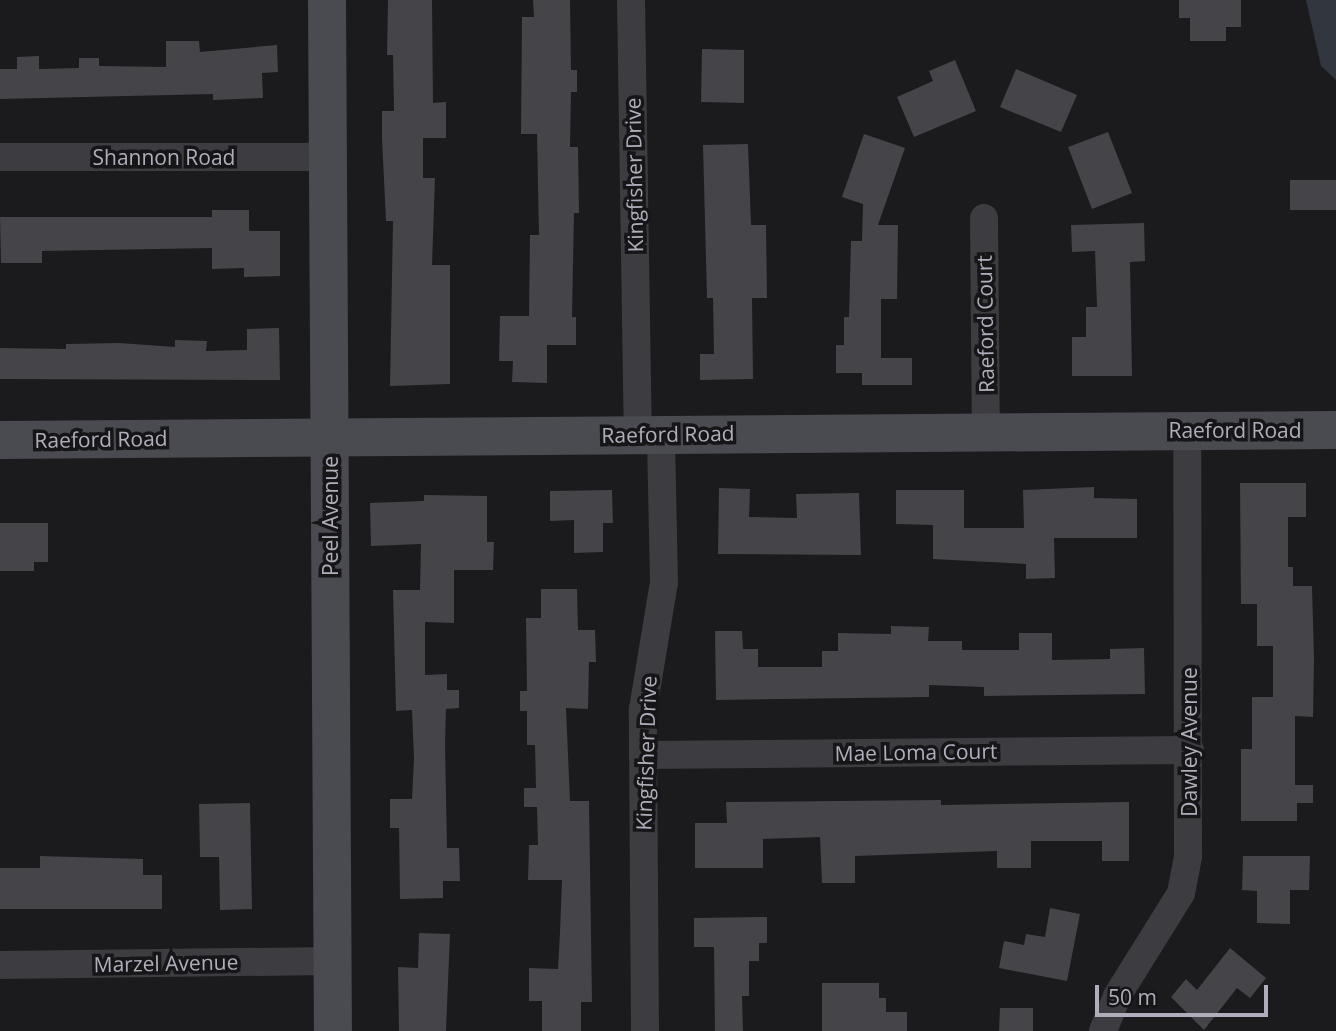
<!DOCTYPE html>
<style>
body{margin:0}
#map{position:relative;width:1336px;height:1031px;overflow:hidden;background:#1b1a1c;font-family:"Open Sans",sans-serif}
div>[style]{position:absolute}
.water>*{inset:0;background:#31363f}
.building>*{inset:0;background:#454449}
.street>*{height:28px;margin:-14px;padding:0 14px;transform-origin:14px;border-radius:14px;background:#3c3c41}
.secondary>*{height:38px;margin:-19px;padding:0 19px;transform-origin:19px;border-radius:19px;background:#4a4a51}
span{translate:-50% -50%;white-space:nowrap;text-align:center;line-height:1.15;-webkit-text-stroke:7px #161517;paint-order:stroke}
.street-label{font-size:21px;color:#aeafba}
.scale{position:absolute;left:1095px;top:985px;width:173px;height:32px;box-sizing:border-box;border:4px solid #aeafba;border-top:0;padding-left:9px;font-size:21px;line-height:24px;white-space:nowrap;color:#aeafba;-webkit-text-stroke:5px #161517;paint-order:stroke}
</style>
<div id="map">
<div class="water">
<i style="clip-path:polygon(1306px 0,1336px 0,1336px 80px,1321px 66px)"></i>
</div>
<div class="building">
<i style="clip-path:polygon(388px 0,432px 0,433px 103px,446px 102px,446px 138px,423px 138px,423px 178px,435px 178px,432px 265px,450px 265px,450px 384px,390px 386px,393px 221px,386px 221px,382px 139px,382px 111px,394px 111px,393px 55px,387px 55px)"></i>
<i style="clip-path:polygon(533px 0,570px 0,571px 70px,577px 70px,577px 92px,571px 92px,570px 147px,578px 147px,579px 213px,574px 213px,572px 317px,576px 317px,576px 345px,547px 345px,547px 383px,512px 382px,513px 361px,499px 361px,500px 316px,529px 316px,530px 235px,539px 235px,537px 134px,521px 134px,522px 17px,534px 17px)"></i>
<i style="clip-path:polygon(1179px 0,1241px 0,1241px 27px,1226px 27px,1226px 41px,1190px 41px,1190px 18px,1179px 18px)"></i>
<i style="clip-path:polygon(166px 41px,199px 41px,200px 52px,277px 45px,278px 72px,262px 73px,263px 98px,213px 100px,213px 94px,0 99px,0 69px,17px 69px,17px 57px,39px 56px,39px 69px,79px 68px,79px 58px,99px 58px,99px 66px,166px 67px)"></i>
<i style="clip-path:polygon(702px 49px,744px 50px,744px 103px,701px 102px)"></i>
<i style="clip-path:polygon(955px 60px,976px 111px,914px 137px,897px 97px,933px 81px,929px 71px)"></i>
<i style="clip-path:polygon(1016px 69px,1077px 95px,1061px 132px,1000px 107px)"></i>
<i style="clip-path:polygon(1108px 132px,1132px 193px,1092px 209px,1068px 147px)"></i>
<i style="clip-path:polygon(864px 134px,905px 148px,878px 225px,898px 225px,897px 299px,881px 299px,881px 358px,912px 358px,912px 385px,862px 385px,862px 373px,836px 373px,836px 345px,844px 345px,844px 317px,849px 317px,851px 241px,862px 241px,863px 204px,842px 197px)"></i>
<i style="clip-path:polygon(748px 144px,751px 225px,766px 225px,767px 298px,752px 298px,753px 379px,700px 380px,700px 354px,714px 354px,713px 298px,707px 298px,703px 145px)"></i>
<i style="clip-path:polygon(1290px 180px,1336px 180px,1336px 210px,1290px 210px)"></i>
<i style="clip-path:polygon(212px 210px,249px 210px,249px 231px,280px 231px,280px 276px,244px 277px,244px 268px,212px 269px,212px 248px,42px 251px,42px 263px,1px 263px,0 217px,212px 217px)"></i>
<i style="clip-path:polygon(1144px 223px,1145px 261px,1130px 262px,1132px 376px,1072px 376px,1072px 337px,1086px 337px,1086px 307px,1097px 307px,1095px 251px,1072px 252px,1071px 225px)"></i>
<i style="clip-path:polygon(279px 328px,280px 380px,0 379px,0 348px,66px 349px,66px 344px,119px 343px,175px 347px,175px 340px,207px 341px,206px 351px,247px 350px,247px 329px)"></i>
<i style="clip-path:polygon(1240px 483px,1306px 483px,1306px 517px,1288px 517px,1288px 567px,1293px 567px,1293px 586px,1312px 586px,1314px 659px,1313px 717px,1295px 716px,1295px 785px,1313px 785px,1313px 803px,1297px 803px,1297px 821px,1241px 821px,1241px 749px,1252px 749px,1252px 697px,1273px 697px,1273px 646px,1257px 646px,1257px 604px,1241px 604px)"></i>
<i style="clip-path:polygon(1094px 487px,1094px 498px,1137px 499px,1137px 538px,1054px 538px,1055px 578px,1026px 579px,1026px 564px,933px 559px,933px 525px,896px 524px,896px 490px,964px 490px,964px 528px,1024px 528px,1023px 490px)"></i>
<i style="clip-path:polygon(719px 488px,750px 489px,749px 517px,797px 518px,796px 494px,859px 493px,861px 555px,718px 554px)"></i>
<i style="clip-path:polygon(612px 490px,613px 523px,603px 523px,603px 552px,574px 553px,574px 520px,550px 521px,550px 491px)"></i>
<i style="clip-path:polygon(424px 495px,487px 496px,487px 542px,494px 542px,493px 570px,454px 570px,454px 623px,425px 622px,425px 675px,447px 674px,447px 690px,459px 690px,459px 708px,446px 709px,445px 743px,447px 848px,459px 848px,460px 881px,443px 881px,443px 898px,400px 899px,399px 828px,390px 828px,390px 799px,412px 799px,414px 759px,412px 710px,396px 711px,393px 590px,420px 590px,421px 544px,371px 546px,370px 503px,424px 501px)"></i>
<i style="clip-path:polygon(0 523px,48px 523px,48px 562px,34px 562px,34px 571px,0 571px)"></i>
<i style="clip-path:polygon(541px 589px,577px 589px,578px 630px,595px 630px,596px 662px,589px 662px,588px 709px,566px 708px,570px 801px,589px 801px,592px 1002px,581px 1002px,581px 1031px,542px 1031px,542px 1001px,529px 1001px,529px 968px,558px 969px,560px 932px,562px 880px,528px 880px,529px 845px,538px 845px,537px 807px,524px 807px,524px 788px,536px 788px,535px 745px,527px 745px,527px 711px,520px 711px,520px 691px,527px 691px,526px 618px,541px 618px)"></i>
<i style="clip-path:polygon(891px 626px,929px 627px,928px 641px,962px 641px,962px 650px,1019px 650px,1019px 633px,1052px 633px,1052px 660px,1110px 659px,1110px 649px,1144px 648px,1145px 694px,984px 696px,984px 687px,929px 685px,929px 697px,716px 700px,715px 631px,742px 631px,743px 649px,758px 649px,758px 667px,822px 667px,822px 651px,838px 651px,838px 633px,891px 634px)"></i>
<i style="clip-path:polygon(941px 800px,941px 805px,1129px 802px,1129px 861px,1102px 861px,1102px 841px,1031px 841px,1031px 868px,997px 868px,997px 851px,855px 856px,855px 883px,822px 883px,820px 837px,763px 839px,763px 868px,695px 868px,695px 823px,727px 823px,726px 802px)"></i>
<i style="clip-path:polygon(250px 803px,252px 909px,220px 910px,219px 857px,200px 857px,199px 804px)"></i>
<i style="clip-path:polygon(40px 856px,143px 859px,143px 875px,162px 875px,162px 909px,0 909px,0 868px,40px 868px)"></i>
<i style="clip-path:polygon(1243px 856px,1310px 856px,1309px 890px,1290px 890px,1290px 924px,1257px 923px,1257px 891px,1242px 890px)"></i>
<i style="clip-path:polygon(1050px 908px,1080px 914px,1067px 981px,999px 968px,1004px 941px,1024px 945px,1026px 934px,1045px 937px)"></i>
<i style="clip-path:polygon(767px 917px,767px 943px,759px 943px,759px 961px,749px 961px,749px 996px,742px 996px,743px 1031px,715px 1031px,714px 947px,694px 947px,694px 918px)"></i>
<i style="clip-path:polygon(419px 933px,450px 934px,446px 1031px,399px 1031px,398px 967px,418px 968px)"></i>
<i style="clip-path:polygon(1230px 948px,1266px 978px,1250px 998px,1237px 988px,1204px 1030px,1171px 997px,1186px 979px,1197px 990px)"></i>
<i style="clip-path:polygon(822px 983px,879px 983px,879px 998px,886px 998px,886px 1012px,907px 1012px,907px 1031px,822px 1031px)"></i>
<i style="clip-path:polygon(1000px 1008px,1033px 1008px,1033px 1031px,999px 1031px)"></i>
</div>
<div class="street">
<i style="left:631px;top:0;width:434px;rotate:89.1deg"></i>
<i style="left:0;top:157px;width:327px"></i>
<i style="left:984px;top:218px;width:212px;rotate:89.5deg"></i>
<i style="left:643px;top:755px;width:547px;rotate:-0.52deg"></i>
<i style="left:0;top:965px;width:332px;rotate:-0.7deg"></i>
<i style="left:645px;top:1031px;width:322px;rotate:-90.4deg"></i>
<i style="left:643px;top:709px;width:129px;rotate:-80.6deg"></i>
<i style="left:664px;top:582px;width:148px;rotate:-91.2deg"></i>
<i style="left:1103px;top:1031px;width:38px;rotate:-68deg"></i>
<i style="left:1117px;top:996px;width:121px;rotate:-58.1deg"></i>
<i style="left:1181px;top:893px;width:38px;rotate:-79deg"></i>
<i style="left:1188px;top:856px;width:425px;rotate:-90.1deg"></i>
</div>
<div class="secondary">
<i style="left:327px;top:0;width:1031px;rotate:89.67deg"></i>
<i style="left:0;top:440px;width:1336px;rotate:-0.43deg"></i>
</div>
<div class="street-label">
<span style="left:164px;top:157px">Shannon Road</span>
<span style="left:634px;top:175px;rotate:-91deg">Kingfisher Drive</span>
<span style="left:985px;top:324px;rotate:-91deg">Raeford Court</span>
<span style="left:1235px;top:430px">Raeford Road</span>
<span style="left:668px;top:434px;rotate:-1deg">Raeford Road</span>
<span style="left:101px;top:439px;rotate:-1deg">Raeford Road</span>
<span style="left:330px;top:516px;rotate:-90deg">Peel Avenue</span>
<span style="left:1189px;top:742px;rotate:-90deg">Dawley Avenue</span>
<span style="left:916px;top:752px;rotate:-1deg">Mae Loma Court</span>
<span style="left:646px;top:753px;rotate:-88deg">Kingfisher Drive</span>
<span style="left:166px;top:963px;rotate:-1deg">Marzel Avenue</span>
</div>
<div class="scale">50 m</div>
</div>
